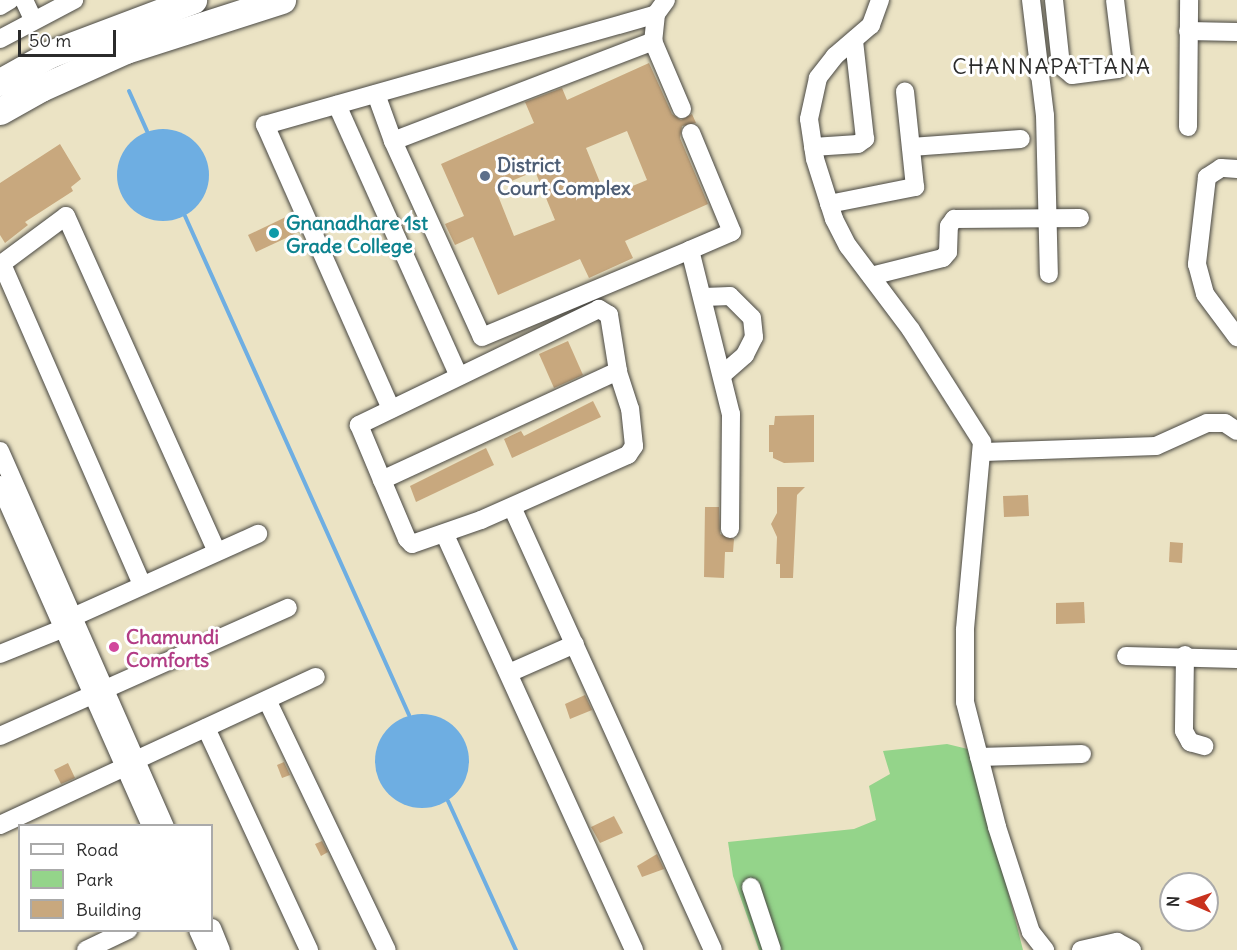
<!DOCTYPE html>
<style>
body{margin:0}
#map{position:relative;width:1237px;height:950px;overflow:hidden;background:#ebe3c4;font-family:Delius,sans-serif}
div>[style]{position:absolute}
.green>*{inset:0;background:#94d48a}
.water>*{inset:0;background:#6eaee2}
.round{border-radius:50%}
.stream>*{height:4px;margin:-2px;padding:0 2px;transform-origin:2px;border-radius:2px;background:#6eaee2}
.building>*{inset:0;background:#c8a87e}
.roads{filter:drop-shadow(0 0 2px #484742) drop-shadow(0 0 2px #484742)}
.minor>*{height:18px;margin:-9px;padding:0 9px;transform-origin:9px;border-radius:9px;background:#fff}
.highway>*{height:27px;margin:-13.5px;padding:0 13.5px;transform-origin:13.5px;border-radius:13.5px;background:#fff}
.dots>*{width:16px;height:16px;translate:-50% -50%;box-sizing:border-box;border:3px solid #fff;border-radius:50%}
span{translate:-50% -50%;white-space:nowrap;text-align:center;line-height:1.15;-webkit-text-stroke:6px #fff;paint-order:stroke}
.service-label{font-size:20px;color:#4e5e75;font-weight:700}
.left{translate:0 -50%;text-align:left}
.culture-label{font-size:20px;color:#0d838f;font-weight:700}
.hotel-label{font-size:20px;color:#b23c85;font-weight:700}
.quarter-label{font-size:22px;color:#2b2b2b;letter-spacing:1.5px}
.legend{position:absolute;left:18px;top:824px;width:195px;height:108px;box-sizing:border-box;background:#fff;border:2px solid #aaa;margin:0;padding:8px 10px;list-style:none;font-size:18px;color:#2b2b2b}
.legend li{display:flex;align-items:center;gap:12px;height:30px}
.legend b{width:30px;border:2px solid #aaa}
.north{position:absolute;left:1159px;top:872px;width:60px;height:60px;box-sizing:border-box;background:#fff;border:2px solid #aaa;border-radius:50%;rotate:272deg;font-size:16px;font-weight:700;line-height:24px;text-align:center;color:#2b2b2b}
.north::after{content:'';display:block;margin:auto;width:21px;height:27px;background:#c8321e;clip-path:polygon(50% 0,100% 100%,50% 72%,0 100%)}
.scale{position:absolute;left:18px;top:30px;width:98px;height:27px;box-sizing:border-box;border:3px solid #2b2b2b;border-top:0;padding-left:8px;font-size:18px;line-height:21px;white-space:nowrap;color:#2b2b2b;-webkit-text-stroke:4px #fff;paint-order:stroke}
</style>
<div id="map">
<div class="green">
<i style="clip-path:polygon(947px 744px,972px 750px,1023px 950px,759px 950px,733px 876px,728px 842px,854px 829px,876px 820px,869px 786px,890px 774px,883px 751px)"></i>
</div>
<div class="water">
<i class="round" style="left:117px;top:129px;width:92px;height:92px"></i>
<i class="round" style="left:375px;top:714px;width:94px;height:94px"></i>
</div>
<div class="stream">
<i style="left:129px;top:91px;width:44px;rotate:65.8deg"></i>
<i style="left:185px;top:216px;width:547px;rotate:65.82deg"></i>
<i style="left:448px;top:801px;width:164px;rotate:65.5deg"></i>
</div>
<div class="building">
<i style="clip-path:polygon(evenodd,649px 63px,672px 114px,681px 120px,692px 114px,696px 123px,682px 126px,680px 138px,708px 204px,625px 241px,633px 258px,589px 278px,580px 259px,498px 295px,473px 237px,455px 245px,445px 224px,464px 216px,441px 164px,534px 123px,525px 102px,562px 88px,567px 100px,649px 63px,627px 131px,647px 180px,606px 197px,586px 148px,627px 131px,649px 63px,535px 171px,555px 220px,514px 236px,495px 188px,535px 171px)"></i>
<i style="clip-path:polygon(60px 144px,81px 179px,71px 187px,73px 191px,25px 222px,28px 225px,5px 243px,0 235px,0 183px)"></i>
<i style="clip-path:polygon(290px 215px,299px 232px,256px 252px,248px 235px)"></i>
<i style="clip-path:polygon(568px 341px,583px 375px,554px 388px,539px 354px)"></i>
<i style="clip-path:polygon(593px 401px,601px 417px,512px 458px,504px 439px,521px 431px,524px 436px)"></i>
<i style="clip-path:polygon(814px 415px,814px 462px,784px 463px,773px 458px,773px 452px,769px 452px,769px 425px,774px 425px,775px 416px)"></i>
<i style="clip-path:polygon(486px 448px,494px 465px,416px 502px,410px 486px)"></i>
<i style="clip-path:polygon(777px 487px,805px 487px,797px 495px,793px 578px,780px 578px,780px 564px,776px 564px,777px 537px,771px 524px,777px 513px)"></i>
<i style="clip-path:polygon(1028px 495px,1029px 516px,1004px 517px,1003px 496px)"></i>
<i style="clip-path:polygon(705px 507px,719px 507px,720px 534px,734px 539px,733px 552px,725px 552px,724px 578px,704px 577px)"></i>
<i style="clip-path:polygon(1170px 542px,1183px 543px,1182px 563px,1169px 562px)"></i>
<i style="clip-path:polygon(1084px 602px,1085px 623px,1056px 624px,1056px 603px)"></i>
<i style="clip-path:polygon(585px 695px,592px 710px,570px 719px,565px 704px)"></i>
<i style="clip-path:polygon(284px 762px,290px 775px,282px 778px,277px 765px)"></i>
<i style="clip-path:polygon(68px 763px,75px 778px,61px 784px,54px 770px)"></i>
<i style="clip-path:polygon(614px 816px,623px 833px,600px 843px,591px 827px)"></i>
<i style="clip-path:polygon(322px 841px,328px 852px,321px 856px,315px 844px)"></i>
<i style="clip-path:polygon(657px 854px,664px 869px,642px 877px,637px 866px)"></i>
</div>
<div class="roads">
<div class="minor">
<i style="left:24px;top:0;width:21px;rotate:65deg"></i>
<i style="left:880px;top:0;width:27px;rotate:110deg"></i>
<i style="left:871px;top:25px;width:48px;rotate:139.3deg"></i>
<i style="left:835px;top:56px;width:28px;rotate:128deg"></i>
<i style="left:818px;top:78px;width:42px;rotate:102.4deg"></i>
<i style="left:809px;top:119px;width:40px;rotate:81.5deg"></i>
<i style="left:815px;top:159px;width:63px;rotate:72.4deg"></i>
<i style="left:834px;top:219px;width:30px;rotate:63deg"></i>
<i style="left:848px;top:246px;width:105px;rotate:53.1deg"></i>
<i style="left:911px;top:330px;width:133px;rotate:57.6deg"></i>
<i style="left:982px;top:442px;width:189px;rotate:95.2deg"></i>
<i style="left:965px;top:630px;width:72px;rotate:90deg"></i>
<i style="left:965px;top:702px;width:129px;rotate:75.6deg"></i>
<i style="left:997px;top:827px;width:110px;rotate:72.1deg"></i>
<i style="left:1031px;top:932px;width:23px;rotate:52deg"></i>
<i style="left:1031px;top:0;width:116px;rotate:83.1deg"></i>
<i style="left:1045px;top:115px;width:159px;rotate:88.6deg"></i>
<i style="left:1054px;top:0;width:66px;rotate:83.9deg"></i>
<i style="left:1061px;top:66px;width:14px;rotate:39deg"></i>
<i style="left:1072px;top:75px;width:46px;rotate:-7.4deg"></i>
<i style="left:1118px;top:69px;width:13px;rotate:-72deg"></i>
<i style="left:1122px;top:57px;width:57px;rotate:-97deg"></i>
<i style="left:0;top:6px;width:12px;rotate:-31deg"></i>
<i style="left:656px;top:14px;width:27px;rotate:96deg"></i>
<i style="left:653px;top:41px;width:74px;rotate:66.9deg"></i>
<i style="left:1188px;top:31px;width:49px;rotate:1.2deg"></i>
<i style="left:0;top:39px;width:84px;rotate:-27.8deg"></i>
<i style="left:376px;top:94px;width:50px;rotate:70.1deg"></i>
<i style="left:393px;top:141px;width:215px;rotate:65.6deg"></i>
<i style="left:482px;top:337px;width:225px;rotate:-22.7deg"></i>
<i style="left:337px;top:105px;width:297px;rotate:65.8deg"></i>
<i style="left:1188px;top:127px;width:127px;rotate:-89.5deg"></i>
<i style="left:691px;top:133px;width:107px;rotate:67.5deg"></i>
<i style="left:732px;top:232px;width:46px;rotate:156.8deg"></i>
<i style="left:690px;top:250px;width:169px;rotate:76deg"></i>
<i style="left:731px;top:414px;width:115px;rotate:90.5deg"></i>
<i style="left:393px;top:141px;width:279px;rotate:-21deg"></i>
<i style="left:813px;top:147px;width:45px;rotate:-3.8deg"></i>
<i style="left:858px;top:144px;width:9px;rotate:-36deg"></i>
<i style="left:865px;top:139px;width:99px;rotate:-96.4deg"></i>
<i style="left:911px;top:147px;width:110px;rotate:-4.2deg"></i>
<i style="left:1237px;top:169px;width:16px;rotate:-176deg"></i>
<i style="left:1221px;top:168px;width:17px;rotate:147deg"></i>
<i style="left:1207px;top:177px;width:88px;rotate:96.6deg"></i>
<i style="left:1197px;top:264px;width:31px;rotate:75deg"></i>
<i style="left:1205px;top:294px;width:54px;rotate:53.3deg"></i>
<i style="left:829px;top:204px;width:88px;rotate:-11.2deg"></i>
<i style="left:915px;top:187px;width:96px;rotate:-96deg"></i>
<i style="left:2px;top:264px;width:349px;rotate:66.4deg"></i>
<i style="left:0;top:265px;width:82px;rotate:-36.6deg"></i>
<i style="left:66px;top:216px;width:368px;rotate:65.8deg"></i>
<i style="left:871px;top:276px;width:74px;rotate:-14deg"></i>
<i style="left:943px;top:258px;width:8px;rotate:-50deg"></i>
<i style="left:948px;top:252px;width:26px;rotate:-88deg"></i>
<i style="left:949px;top:226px;width:9px;rotate:-54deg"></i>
<i style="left:954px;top:219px;width:126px;rotate:-0.5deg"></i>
<i style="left:704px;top:297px;width:26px;rotate:-2deg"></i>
<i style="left:730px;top:296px;width:31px;rotate:45deg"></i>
<i style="left:752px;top:318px;width:19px;rotate:84deg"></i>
<i style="left:754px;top:337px;width:20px;rotate:117deg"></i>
<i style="left:745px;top:355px;width:28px;rotate:139deg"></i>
<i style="left:391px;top:409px;width:311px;rotate:-113.9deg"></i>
<i style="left:265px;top:125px;width:406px;rotate:-15.8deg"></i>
<i style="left:656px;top:14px;width:17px;rotate:-54deg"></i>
<i style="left:0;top:451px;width:410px;rotate:66.3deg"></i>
<i style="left:984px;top:452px;width:172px;rotate:-2deg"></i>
<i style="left:1156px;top:446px;width:56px;rotate:-24.3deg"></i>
<i style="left:1207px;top:423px;width:18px"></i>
<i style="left:1225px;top:423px;width:14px;rotate:34deg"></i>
<i style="left:382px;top:480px;width:260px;rotate:-24.8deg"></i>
<i style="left:618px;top:371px;width:57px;rotate:-99.1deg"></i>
<i style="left:609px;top:315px;width:12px;rotate:-149deg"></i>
<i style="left:599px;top:309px;width:267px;rotate:154.2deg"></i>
<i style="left:359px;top:425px;width:60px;rotate:67.3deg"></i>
<i style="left:382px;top:480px;width:64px;rotate:67deg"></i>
<i style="left:407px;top:539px;width:7px;rotate:45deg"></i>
<i style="left:412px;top:544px;width:73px;rotate:-19.2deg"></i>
<i style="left:481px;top:520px;width:161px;rotate:-23.9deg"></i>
<i style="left:628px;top:455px;width:11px;rotate:-56deg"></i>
<i style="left:634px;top:446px;width:37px;rotate:-96deg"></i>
<i style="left:630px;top:409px;width:40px;rotate:-108deg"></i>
<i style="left:0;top:485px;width:373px;rotate:66.1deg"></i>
<i style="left:512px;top:507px;width:486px;rotate:65.6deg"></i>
<i style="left:445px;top:535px;width:456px;rotate:65.5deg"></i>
<i style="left:73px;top:617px;width:203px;rotate:-24.2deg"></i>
<i style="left:0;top:654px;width:69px;rotate:-22.1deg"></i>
<i style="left:1185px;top:655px;width:76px;rotate:90.8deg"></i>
<i style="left:1184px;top:731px;width:13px;rotate:61deg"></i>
<i style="left:1190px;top:742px;width:15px;rotate:16deg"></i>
<i style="left:1126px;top:656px;width:111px;rotate:1.5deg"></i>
<i style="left:509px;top:673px;width:72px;rotate:-23.7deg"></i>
<i style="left:267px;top:700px;width:277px;rotate:64.4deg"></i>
<i style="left:206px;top:728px;width:245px;rotate:65.1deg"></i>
<i style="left:0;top:736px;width:315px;rotate:-24deg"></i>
<i style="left:979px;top:757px;width:103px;rotate:-1.7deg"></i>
<i style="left:136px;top:760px;width:198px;rotate:-24.8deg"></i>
<i style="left:0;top:825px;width:138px;rotate:-24.9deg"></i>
<i style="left:751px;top:887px;width:66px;rotate:71.6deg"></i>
<i style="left:212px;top:928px;width:24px;rotate:68deg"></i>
<i style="left:198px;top:930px;width:22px;rotate:66deg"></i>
<i style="left:86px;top:950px;width:47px;rotate:-25.5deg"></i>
<i style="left:1081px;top:950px;width:37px;rotate:-13deg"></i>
<i style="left:1117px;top:942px;width:17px;rotate:28deg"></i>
</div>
<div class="highway">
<i style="left:0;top:82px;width:57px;rotate:-29.2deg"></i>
<i style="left:50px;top:54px;width:153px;rotate:-20.7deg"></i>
<i style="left:0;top:111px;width:47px;rotate:-29.3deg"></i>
<i style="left:41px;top:88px;width:93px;rotate:-24.1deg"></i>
<i style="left:126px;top:50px;width:164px;rotate:-17.8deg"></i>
</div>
</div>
<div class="dots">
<i style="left:485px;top:176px;background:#5c6f8a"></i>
<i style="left:274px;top:233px;background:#0f9aa8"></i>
<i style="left:114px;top:647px;background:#d1479c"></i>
</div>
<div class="service-label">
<span class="left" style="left:497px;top:176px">District<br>Court Complex</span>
</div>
<div class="culture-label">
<span class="left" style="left:286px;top:234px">Gnanadhare 1st<br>Grade College</span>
</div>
<div class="hotel-label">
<span class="left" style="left:126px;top:648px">Chamundi<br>Comforts</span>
</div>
<div class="quarter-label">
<span style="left:1052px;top:67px">CHANNAPATTANA</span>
</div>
<ul class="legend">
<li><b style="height:8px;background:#fff"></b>Road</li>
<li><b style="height:16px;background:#94d48a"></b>Park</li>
<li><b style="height:16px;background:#c8a87e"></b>Building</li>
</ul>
<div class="north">N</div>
<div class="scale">50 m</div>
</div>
